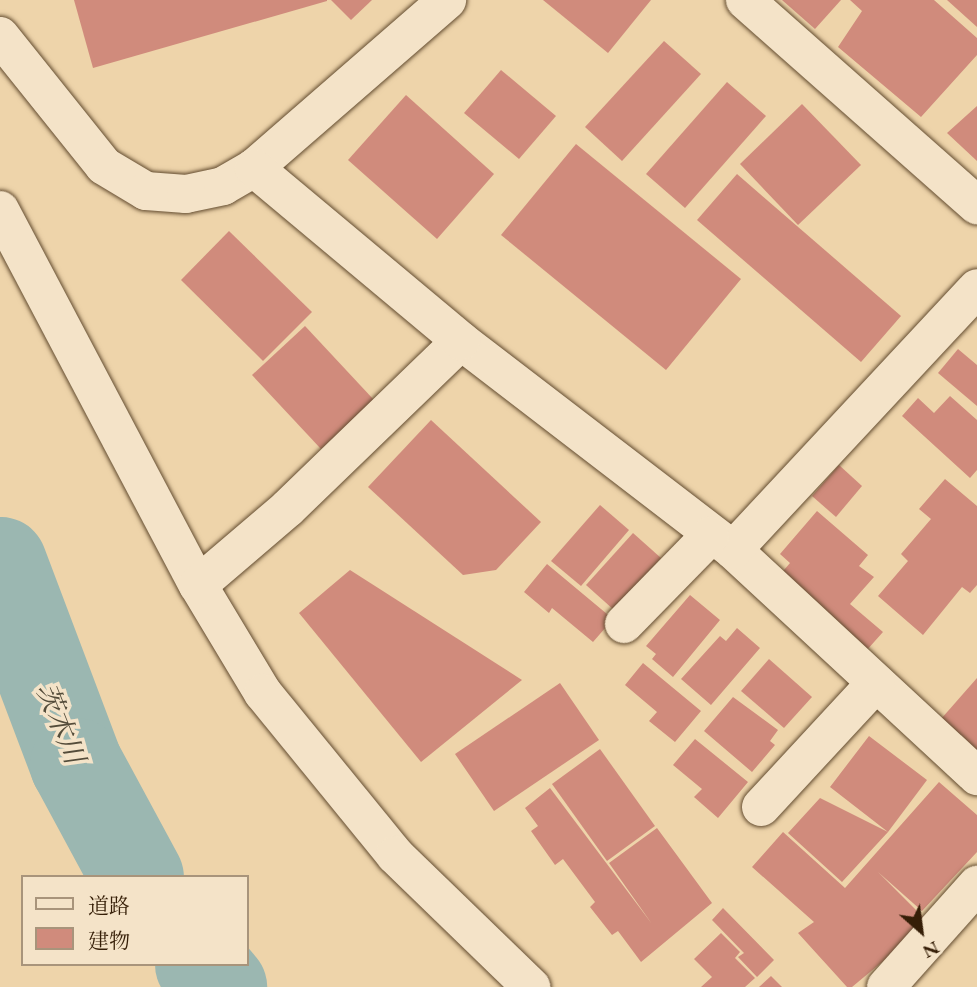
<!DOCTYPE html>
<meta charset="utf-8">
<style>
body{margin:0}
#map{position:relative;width:977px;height:987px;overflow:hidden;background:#eed4aa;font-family:"EB Garamond","Noto Serif JP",serif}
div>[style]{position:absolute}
.river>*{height:93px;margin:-46.5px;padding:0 46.5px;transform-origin:46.5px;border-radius:46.5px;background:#9bb7b1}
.building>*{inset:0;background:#d08b7c}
.roads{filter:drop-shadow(0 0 2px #634c30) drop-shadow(0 0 2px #634c30)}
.minor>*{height:38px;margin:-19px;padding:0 19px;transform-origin:19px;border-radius:19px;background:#f4e3c8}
span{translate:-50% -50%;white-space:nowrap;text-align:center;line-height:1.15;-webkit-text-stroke:7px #f4e3c8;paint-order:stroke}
.water-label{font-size:28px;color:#544c3a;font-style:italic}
.legend{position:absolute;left:21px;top:875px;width:228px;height:91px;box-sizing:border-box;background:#f4e3c8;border:2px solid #a8947b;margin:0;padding:9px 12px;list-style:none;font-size:21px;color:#351e07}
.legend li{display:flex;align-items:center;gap:14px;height:35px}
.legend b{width:35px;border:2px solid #a8947b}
.north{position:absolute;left:886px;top:896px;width:70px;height:70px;-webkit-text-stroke:5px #f4e3c8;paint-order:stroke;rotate:152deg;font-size:19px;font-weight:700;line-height:28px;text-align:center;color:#351e07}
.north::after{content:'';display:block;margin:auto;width:24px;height:32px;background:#351e07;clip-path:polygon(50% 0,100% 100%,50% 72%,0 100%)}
</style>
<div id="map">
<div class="river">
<i style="left:0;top:563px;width:215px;rotate:69.3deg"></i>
<i style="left:76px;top:764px;width:128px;rotate:61.6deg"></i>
<i style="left:201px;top:964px;width:30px;rotate:50deg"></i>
</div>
<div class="building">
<i style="clip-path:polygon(74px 0,327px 0,327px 1px,93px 68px)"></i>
<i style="clip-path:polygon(331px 0,372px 0,351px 20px)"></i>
<i style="clip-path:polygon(543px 0,651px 0,608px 53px)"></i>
<i style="clip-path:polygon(782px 0,841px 0,815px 29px)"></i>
<i style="clip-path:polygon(850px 0,934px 0,977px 38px,977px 55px,921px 117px,838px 47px,862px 11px)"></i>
<i style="clip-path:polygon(947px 0,977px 0,977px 27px)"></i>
<i style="clip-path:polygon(664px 41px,701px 74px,622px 161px,585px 127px)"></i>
<i style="clip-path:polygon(501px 70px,556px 116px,519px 159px,464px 113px)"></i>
<i style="clip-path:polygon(727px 82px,766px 116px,685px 208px,646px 174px)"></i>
<i style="clip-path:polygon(406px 95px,494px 174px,437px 239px,348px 160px)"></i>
<i style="clip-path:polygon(802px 104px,861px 165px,798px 225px,740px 164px)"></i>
<i style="clip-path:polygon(977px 106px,977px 161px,947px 133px)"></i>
<i style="clip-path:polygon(576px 144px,741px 279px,666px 370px,501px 235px)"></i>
<i style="clip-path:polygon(737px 174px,901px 316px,861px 362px,697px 220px)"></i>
<i style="clip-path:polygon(229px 231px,312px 312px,263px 361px,181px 280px)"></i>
<i style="clip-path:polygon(305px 326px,374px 400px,321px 449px,252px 375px)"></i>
<i style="clip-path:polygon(958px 349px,977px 365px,977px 406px,938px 373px)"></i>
<i style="clip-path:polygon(950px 396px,977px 420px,977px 470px,970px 478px,902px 416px,918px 398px,934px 413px)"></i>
<i style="clip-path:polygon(431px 420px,541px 522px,496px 570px,463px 575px,368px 487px)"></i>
<i style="clip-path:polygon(839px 465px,862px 486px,836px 517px,812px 496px)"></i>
<i style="clip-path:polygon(945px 479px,977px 506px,977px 585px,970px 593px,962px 587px,923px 635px,878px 596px,908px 561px,901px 554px,931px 519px,919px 509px)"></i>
<i style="clip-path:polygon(600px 505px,629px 530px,581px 586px,551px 561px)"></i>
<i style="clip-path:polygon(817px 511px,868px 555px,859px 566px,874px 577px,850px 604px,883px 632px,866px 651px,778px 577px,790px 563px,780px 554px)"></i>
<i style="clip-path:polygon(633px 533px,661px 558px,614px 610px,586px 585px)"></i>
<i style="clip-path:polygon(547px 564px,613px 619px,593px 642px,552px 608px,549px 613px,524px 592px)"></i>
<i style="clip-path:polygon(350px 570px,522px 680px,421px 762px,299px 613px)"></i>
<i style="clip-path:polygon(690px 595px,720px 620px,673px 677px,652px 659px,656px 654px,646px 646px)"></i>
<i style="clip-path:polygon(737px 628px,760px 648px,711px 705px,681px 679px,720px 636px,726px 641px)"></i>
<i style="clip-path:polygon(769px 659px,812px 697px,784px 728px,741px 691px)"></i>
<i style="clip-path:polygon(643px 663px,701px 711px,675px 742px,649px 721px,657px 712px,625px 685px)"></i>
<i style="clip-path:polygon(977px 678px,977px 751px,941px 719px)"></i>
<i style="clip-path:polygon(560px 683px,599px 740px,494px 811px,455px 754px)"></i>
<i style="clip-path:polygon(733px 697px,778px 730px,770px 741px,775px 745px,752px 772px,704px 731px)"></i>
<i style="clip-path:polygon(869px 736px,927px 780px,888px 832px,842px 882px,788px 833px,820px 798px,888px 832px,830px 787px)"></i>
<i style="clip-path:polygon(695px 739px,748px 782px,718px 818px,694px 797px,702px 789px,673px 765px)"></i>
<i style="clip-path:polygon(600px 749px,655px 826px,607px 861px,552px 784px)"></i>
<i style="clip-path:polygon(939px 782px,977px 815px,977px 852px,922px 911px,878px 872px,929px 923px,852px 987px,847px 987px,798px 933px,814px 922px,752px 867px,783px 832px,845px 888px)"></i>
<i style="clip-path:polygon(550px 788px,652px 924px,609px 863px,657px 828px,712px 903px,641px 962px,618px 931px,612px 935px,590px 907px,595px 902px,563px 859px,555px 865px,531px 831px,538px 826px,525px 808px)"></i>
<i style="clip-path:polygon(723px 908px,774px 960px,757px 977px,738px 957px,744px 953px,712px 920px)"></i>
<i style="clip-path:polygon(721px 933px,740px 952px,735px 958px,755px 978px,745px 987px,701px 987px,712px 977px,694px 959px)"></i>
<i style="clip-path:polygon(771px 976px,782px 987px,759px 987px)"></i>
</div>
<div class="roads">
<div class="minor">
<i style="left:745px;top:0;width:310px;rotate:41.5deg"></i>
<i style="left:0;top:36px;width:166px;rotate:51.3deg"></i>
<i style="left:104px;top:166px;width:49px;rotate:30.8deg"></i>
<i style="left:146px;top:191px;width:40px;rotate:4.3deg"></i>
<i style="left:186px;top:194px;width:38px;rotate:-12deg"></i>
<i style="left:223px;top:186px;width:36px;rotate:-30deg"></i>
<i style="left:254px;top:168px;width:256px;rotate:-41deg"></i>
<i style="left:0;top:210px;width:424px;rotate:62.2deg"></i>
<i style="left:198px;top:585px;width:126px;rotate:59deg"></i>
<i style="left:263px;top:693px;width:209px;rotate:50.8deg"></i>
<i style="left:395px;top:855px;width:190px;rotate:44.1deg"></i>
<i style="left:461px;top:341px;width:343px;rotate:37.5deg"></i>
<i style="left:733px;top:550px;width:333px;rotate:42.8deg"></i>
<i style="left:733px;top:550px;width:358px;rotate:-47deg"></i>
<i style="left:198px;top:585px;width:118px;rotate:-40.5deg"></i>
<i style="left:288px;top:508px;width:240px;rotate:-44deg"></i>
<i style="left:461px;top:341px;width:270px;rotate:-140.1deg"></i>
<i style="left:624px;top:624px;width:123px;rotate:-45.7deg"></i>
<i style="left:761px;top:807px;width:169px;rotate:-47.2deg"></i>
<i style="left:886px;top:987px;width:137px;rotate:-48.3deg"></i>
</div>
</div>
<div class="water-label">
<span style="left:61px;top:723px;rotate:68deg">茨木川</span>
</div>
<ul class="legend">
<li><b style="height:9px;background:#f4e3c8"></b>道路</li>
<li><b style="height:19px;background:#d08b7c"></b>建物</li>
</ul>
<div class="north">N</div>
</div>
